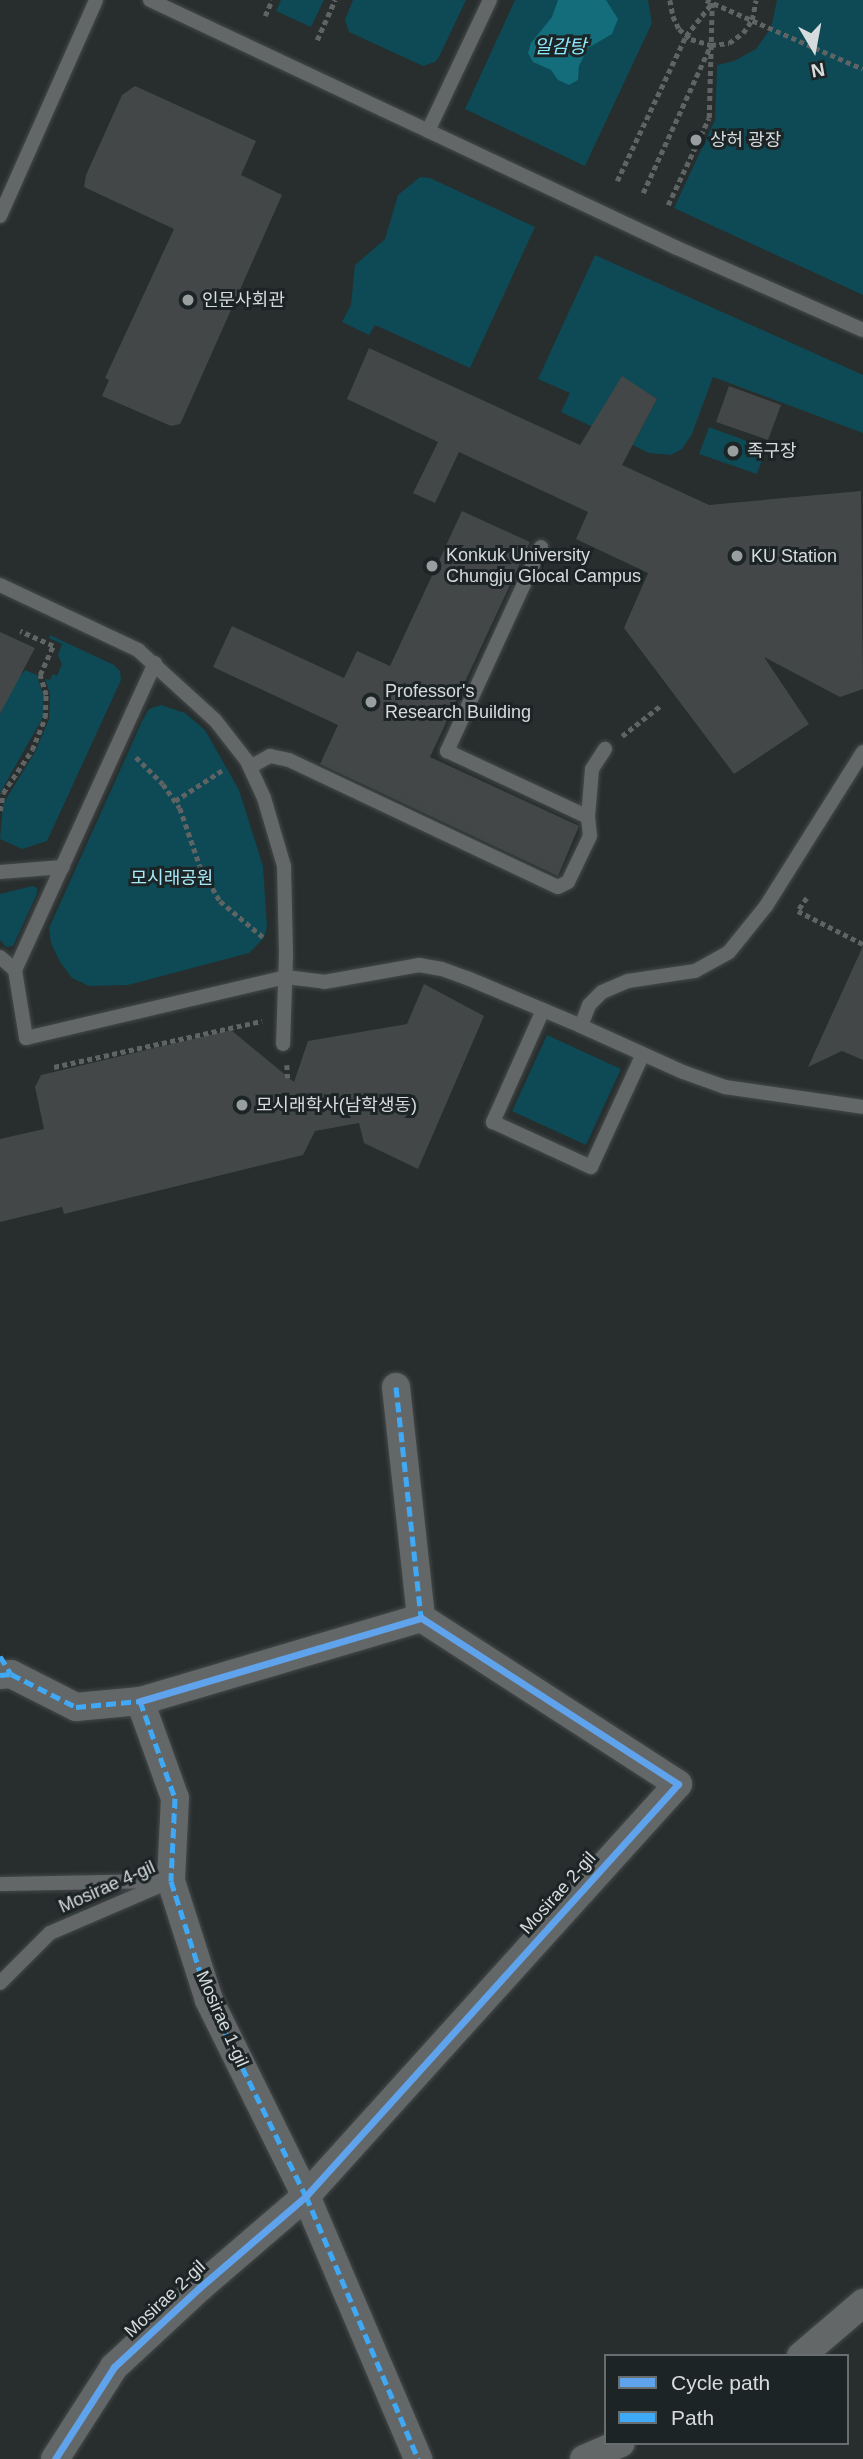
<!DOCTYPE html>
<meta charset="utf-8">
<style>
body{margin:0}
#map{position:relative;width:863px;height:2459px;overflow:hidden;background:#282d2d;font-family:Arial,"Noto Sans KR",sans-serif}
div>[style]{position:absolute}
.green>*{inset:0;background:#0d4a55}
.water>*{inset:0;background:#136d7b}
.building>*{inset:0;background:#434747}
.path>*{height:4.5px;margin-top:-2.25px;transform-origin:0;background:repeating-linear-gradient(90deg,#5f6363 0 5px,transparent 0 8.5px)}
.roads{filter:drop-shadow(0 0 2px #44494a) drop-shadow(0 0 2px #44494a)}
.lane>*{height:14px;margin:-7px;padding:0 7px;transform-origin:7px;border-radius:7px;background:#646768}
.street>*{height:28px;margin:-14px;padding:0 14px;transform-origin:14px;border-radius:14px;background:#646768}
.quiet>*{height:5px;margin-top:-2.5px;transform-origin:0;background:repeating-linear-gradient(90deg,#3fa9f5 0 10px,transparent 0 15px)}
.cycleway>*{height:7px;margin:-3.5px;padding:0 3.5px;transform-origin:3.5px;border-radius:3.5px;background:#60a3ed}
.dots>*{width:19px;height:19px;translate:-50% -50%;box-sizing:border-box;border:4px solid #1c2426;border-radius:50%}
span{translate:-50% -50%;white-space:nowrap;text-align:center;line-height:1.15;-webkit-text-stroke:6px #1c2426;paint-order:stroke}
.poi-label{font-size:18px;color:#d6dcdd}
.left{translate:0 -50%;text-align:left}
.park-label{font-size:18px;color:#a7eaf8}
.street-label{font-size:18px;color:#d6dcdd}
.water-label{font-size:19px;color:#8ce9fc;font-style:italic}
.legend{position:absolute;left:604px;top:2354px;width:245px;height:91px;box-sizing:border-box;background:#1c2426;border:2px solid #666e6f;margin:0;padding:9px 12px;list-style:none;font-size:21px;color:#d6dcdd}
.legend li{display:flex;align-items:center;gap:14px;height:35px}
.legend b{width:35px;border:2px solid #666e6f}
.north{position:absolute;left:779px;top:14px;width:70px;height:70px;-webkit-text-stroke:5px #1c2426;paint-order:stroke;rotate:170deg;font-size:19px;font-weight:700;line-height:28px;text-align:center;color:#d6dcdd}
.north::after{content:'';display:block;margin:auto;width:24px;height:32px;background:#d6dcdd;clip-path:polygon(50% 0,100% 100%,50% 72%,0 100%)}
</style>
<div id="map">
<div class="green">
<i style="clip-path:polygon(281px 0,324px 0,311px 27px,276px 11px)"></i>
<i style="clip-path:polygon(353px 0,466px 0,439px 57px,435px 62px,423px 66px,349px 32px,345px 20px)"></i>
<i style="clip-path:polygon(515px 0,648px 0,652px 23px,585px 166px,465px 109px)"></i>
<i style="clip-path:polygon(777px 0,863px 0,863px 295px,674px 208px,715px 120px,717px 65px,734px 61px,756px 49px,771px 28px)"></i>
<i style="clip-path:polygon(420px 177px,430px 178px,535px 227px,470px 368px,375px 325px,369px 335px,342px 322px,351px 305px,355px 265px,385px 239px,398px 195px)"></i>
<i style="clip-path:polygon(595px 255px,863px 375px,863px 433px,713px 377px,692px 434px,682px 449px,671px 455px,649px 453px,624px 441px,638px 435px,657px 399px,622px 377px,604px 432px,561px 412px,570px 393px,538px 379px)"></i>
<i style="clip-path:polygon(709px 427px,766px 448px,757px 474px,699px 454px)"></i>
<i style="clip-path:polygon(50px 635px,114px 665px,120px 671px,121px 680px,47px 841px,22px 849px,0 839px,3px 804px,35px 752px,49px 719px,50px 694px,45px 679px,50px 680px,53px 674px,57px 676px,62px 664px,58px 655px,62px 644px,49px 638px)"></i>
<i style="clip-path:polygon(25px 670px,37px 675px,43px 695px,43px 717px,0 793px,0 714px,20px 672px,23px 673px)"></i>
<i style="clip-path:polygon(161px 705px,185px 713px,205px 730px,239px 790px,263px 866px,267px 927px,264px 938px,249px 953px,128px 985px,89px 986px,72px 978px,60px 962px,51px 943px,49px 928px,143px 719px,149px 709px)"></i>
<i style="clip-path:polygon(32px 886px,37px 888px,37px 894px,13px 946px,6px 947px,0 940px,0 894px)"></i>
<i style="clip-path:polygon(547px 1035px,621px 1069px,586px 1145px,512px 1111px)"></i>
</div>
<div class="water">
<i style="clip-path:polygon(558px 0,606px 0,618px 19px,612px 34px,588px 48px,579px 66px,578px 80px,569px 85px,558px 80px,551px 70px,533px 62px,528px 53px,531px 43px,552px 17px)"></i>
</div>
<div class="building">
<i style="clip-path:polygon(135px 86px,256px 141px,241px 175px,282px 195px,183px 418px,180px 424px,171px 426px,102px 396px,109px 380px,105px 378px,174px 229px,84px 187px,86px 175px,122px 95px)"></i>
<i style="clip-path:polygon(369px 348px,580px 445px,622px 376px,657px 399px,622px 465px,709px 505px,861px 491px,863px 689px,840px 697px,764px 657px,809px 724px,734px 774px,624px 628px,648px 573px,576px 539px,588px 512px,459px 452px,435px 503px,413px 493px,438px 442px,347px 399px)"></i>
<i style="clip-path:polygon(729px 386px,781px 405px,768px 440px,716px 422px)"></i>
<i style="clip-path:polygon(462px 511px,530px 542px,430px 757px,579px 826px,558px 876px,320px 764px,338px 725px,213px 667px,232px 626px,344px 678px,357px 651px,390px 666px)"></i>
<i style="clip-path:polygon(0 632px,35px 648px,0 714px)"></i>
<i style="clip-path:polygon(863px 946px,863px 1060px,842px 1051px,808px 1067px)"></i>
<i style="clip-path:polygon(424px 984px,484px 1016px,418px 1169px,364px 1143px,359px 1123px,315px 1131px,303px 1155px,64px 1214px,62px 1207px,0 1222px,0 1139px,44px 1129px,35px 1087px,41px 1075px,231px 1030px,294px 1082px,308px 1041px,407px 1024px)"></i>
</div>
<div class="path">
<i style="left:670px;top:0;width:16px;rotate:79deg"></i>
<i style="left:673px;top:16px;width:14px;rotate:65deg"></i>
<i style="left:679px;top:29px;width:16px;rotate:40deg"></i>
<i style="left:691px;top:39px;width:21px;rotate:17deg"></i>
<i style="left:711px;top:45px;width:18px;rotate:-6deg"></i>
<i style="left:729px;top:43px;width:17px;rotate:-36deg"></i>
<i style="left:743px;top:33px;width:16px;rotate:-55deg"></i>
<i style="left:752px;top:20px;width:20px;rotate:-79deg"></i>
<i style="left:706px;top:0;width:171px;rotate:23.7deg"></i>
<i style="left:265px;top:16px;width:17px;rotate:-66deg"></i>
<i style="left:317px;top:40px;width:44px;rotate:-65.8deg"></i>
<i style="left:617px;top:181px;width:161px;rotate:-64.6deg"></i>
<i style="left:686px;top:36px;width:42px;rotate:-51.8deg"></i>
<i style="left:643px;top:193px;width:158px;rotate:-65.4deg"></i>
<i style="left:668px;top:205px;width:96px;rotate:-64.8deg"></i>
<i style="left:709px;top:118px;width:118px;rotate:-88.5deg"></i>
<i style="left:622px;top:736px;width:48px;rotate:-38.3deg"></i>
<i style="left:136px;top:757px;width:38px;rotate:45deg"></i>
<i style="left:163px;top:784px;width:29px;rotate:55deg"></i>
<i style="left:180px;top:808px;width:61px;rotate:71deg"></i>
<i style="left:200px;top:866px;width:40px;rotate:60.3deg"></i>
<i style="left:220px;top:901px;width:56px;rotate:39.9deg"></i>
<i style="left:175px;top:801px;width:59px;rotate:-33.1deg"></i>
<i style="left:0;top:811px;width:18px;rotate:-81deg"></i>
<i style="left:3px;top:793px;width:52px;rotate:-56deg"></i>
<i style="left:32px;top:750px;width:35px;rotate:-68deg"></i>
<i style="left:45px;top:718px;width:23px;rotate:-88deg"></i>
<i style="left:46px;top:695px;width:21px;rotate:-107deg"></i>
<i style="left:40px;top:675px;width:32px;rotate:-66deg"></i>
<i style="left:53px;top:646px;width:36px;rotate:-156deg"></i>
<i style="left:807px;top:898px;width:16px;rotate:125deg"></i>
<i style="left:798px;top:911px;width:73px;rotate:26.9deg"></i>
<i style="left:287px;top:1065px;width:13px;rotate:86deg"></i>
<i style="left:54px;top:1067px;width:213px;rotate:-12.5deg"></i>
</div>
<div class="roads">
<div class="lane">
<i style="left:150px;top:0;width:582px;rotate:25.2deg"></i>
<i style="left:677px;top:248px;width:203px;rotate:23.8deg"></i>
<i style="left:428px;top:131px;width:145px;rotate:-64.7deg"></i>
<i style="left:0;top:216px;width:236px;rotate:-66deg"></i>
<i style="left:541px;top:547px;width:225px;rotate:114.7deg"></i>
<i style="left:447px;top:751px;width:156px;rotate:25.1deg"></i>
<i style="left:588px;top:817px;width:48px;rotate:-85.2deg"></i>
<i style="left:592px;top:769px;width:24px;rotate:-57deg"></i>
<i style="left:0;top:585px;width:153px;rotate:25.2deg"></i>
<i style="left:138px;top:650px;width:104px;rotate:42.3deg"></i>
<i style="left:215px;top:720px;width:52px;rotate:52deg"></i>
<i style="left:247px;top:761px;width:41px;rotate:65.3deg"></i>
<i style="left:264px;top:798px;width:71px;rotate:73.6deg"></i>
<i style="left:284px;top:866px;width:89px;rotate:88.7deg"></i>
<i style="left:286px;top:955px;width:89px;rotate:91.9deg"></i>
<i style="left:155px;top:663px;width:337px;rotate:114.5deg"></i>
<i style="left:15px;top:970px;width:69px;rotate:80.8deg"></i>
<i style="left:26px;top:1038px;width:267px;rotate:-13.2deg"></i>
<i style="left:286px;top:977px;width:38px;rotate:7deg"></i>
<i style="left:324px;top:982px;width:97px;rotate:-10.1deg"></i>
<i style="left:419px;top:965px;width:23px;rotate:10deg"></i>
<i style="left:442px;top:969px;width:27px;rotate:20deg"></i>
<i style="left:467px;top:978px;width:124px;rotate:22.8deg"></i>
<i style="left:581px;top:1026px;width:22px;rotate:-69deg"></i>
<i style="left:589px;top:1005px;width:18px;rotate:-45deg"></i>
<i style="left:602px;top:992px;width:28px;rotate:-23deg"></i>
<i style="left:628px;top:981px;width:68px;rotate:-8.5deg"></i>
<i style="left:695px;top:971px;width:39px;rotate:-29deg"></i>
<i style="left:729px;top:952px;width:59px;rotate:-51.2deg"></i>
<i style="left:766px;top:906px;width:182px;rotate:-57.8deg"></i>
<i style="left:250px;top:767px;width:23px;rotate:-29deg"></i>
<i style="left:270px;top:756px;width:19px;rotate:12deg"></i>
<i style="left:289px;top:760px;width:297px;rotate:25.3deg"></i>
<i style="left:558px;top:887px;width:11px;rotate:-27deg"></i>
<i style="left:568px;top:882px;width:51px;rotate:-64.4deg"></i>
<i style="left:590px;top:836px;width:19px;rotate:-96deg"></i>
<i style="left:0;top:872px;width:63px;rotate:-4.5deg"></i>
<i style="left:0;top:957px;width:20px;rotate:41deg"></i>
<i style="left:543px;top:1010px;width:123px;rotate:114.1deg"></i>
<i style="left:493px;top:1122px;width:108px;rotate:24.7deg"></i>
<i style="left:591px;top:1167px;width:124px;rotate:-65.3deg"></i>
<i style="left:581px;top:1026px;width:112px;rotate:24.3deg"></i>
<i style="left:683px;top:1072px;width:45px;rotate:19.7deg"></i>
<i style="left:725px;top:1087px;width:139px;rotate:8.2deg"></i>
<i style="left:0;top:1884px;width:162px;rotate:-1.1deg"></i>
<i style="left:0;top:1983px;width:71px;rotate:-45deg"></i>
<i style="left:50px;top:1933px;width:132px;rotate:-23.3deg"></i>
</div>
<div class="street">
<i style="left:396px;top:1387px;width:232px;rotate:83.8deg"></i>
<i style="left:0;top:1675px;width:11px;rotate:-5deg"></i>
<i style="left:11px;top:1674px;width:73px;rotate:26.9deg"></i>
<i style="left:76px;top:1707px;width:64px;rotate:-5.4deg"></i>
<i style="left:140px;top:1701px;width:103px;rotate:70.2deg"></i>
<i style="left:175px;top:1798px;width:83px;rotate:92.8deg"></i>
<i style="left:171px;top:1881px;width:125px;rotate:72.3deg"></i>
<i style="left:209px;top:2000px;width:219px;rotate:63.7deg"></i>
<i style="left:306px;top:2196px;width:286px;rotate:66.9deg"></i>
<i style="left:801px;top:2356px;width:82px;rotate:-40.5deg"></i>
<i style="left:55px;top:2459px;width:109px;rotate:-57.3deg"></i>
<i style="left:114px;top:2367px;width:116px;rotate:-42.9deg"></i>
<i style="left:199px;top:2288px;width:141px;rotate:-40.7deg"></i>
<i style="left:306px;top:2196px;width:555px;rotate:-47.92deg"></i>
<i style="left:678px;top:1784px;width:306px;rotate:-147.1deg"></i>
<i style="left:421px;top:1618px;width:293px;rotate:163.5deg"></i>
<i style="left:584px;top:2459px;width:40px;rotate:-23.4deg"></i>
</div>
</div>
<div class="quiet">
<i style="left:396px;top:1387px;width:232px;rotate:83.8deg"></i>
<i style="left:0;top:1656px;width:21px;rotate:59deg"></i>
<i style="left:0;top:1675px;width:11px;rotate:-5deg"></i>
<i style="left:11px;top:1674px;width:73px;rotate:26.9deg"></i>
<i style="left:76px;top:1707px;width:64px;rotate:-5.4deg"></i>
<i style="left:140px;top:1701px;width:103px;rotate:70.2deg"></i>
<i style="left:175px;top:1798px;width:83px;rotate:92.8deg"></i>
<i style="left:171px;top:1881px;width:125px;rotate:72.3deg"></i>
<i style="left:209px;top:2000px;width:219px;rotate:63.7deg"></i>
<i style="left:306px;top:2196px;width:286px;rotate:66.9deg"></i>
</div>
<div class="cycleway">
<i style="left:55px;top:2459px;width:109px;rotate:-57.3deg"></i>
<i style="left:114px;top:2367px;width:116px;rotate:-42.9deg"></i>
<i style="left:199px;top:2288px;width:141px;rotate:-40.7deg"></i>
<i style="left:306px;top:2196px;width:555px;rotate:-47.92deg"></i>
<i style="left:678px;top:1784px;width:306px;rotate:-147.1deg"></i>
<i style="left:421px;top:1618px;width:293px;rotate:163.5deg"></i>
</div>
<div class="dots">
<i style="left:696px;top:140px;background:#999f9f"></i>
<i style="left:188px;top:300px;background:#999f9f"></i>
<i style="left:733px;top:451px;background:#999f9f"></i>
<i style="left:737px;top:556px;background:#999f9f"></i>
<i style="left:432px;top:566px;background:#999f9f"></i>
<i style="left:371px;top:702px;background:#999f9f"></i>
<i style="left:242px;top:1105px;background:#999f9f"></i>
</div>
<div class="poi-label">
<span class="left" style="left:710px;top:140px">상허 광장</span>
<span class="left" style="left:202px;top:300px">인문사회관</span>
<span class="left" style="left:747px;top:451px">족구장</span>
<span class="left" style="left:446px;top:566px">Konkuk University<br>Chungju Glocal Campus</span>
<span class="left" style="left:751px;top:556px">KU Station</span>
<span class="left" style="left:385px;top:702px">Professor's<br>Research Building</span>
<span class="left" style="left:256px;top:1105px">모시래학사(남학생동)</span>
</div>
<div class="park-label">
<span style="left:172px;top:878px">모시래공원</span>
</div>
<div class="street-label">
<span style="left:107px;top:1887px;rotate:-24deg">Mosirae 4-gil</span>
<span style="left:558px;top:1893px;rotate:-48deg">Mosirae 2-gil</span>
<span style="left:222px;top:2019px;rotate:66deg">Mosirae 1-gil</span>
<span style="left:165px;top:2299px;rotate:-43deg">Mosirae 2-gil</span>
</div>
<div class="water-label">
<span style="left:560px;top:47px">일감탕</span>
</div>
<ul class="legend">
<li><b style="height:9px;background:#60a3ed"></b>Cycle path</li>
<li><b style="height:9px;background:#3fa9f5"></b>Path</li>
</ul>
<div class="north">N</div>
</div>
